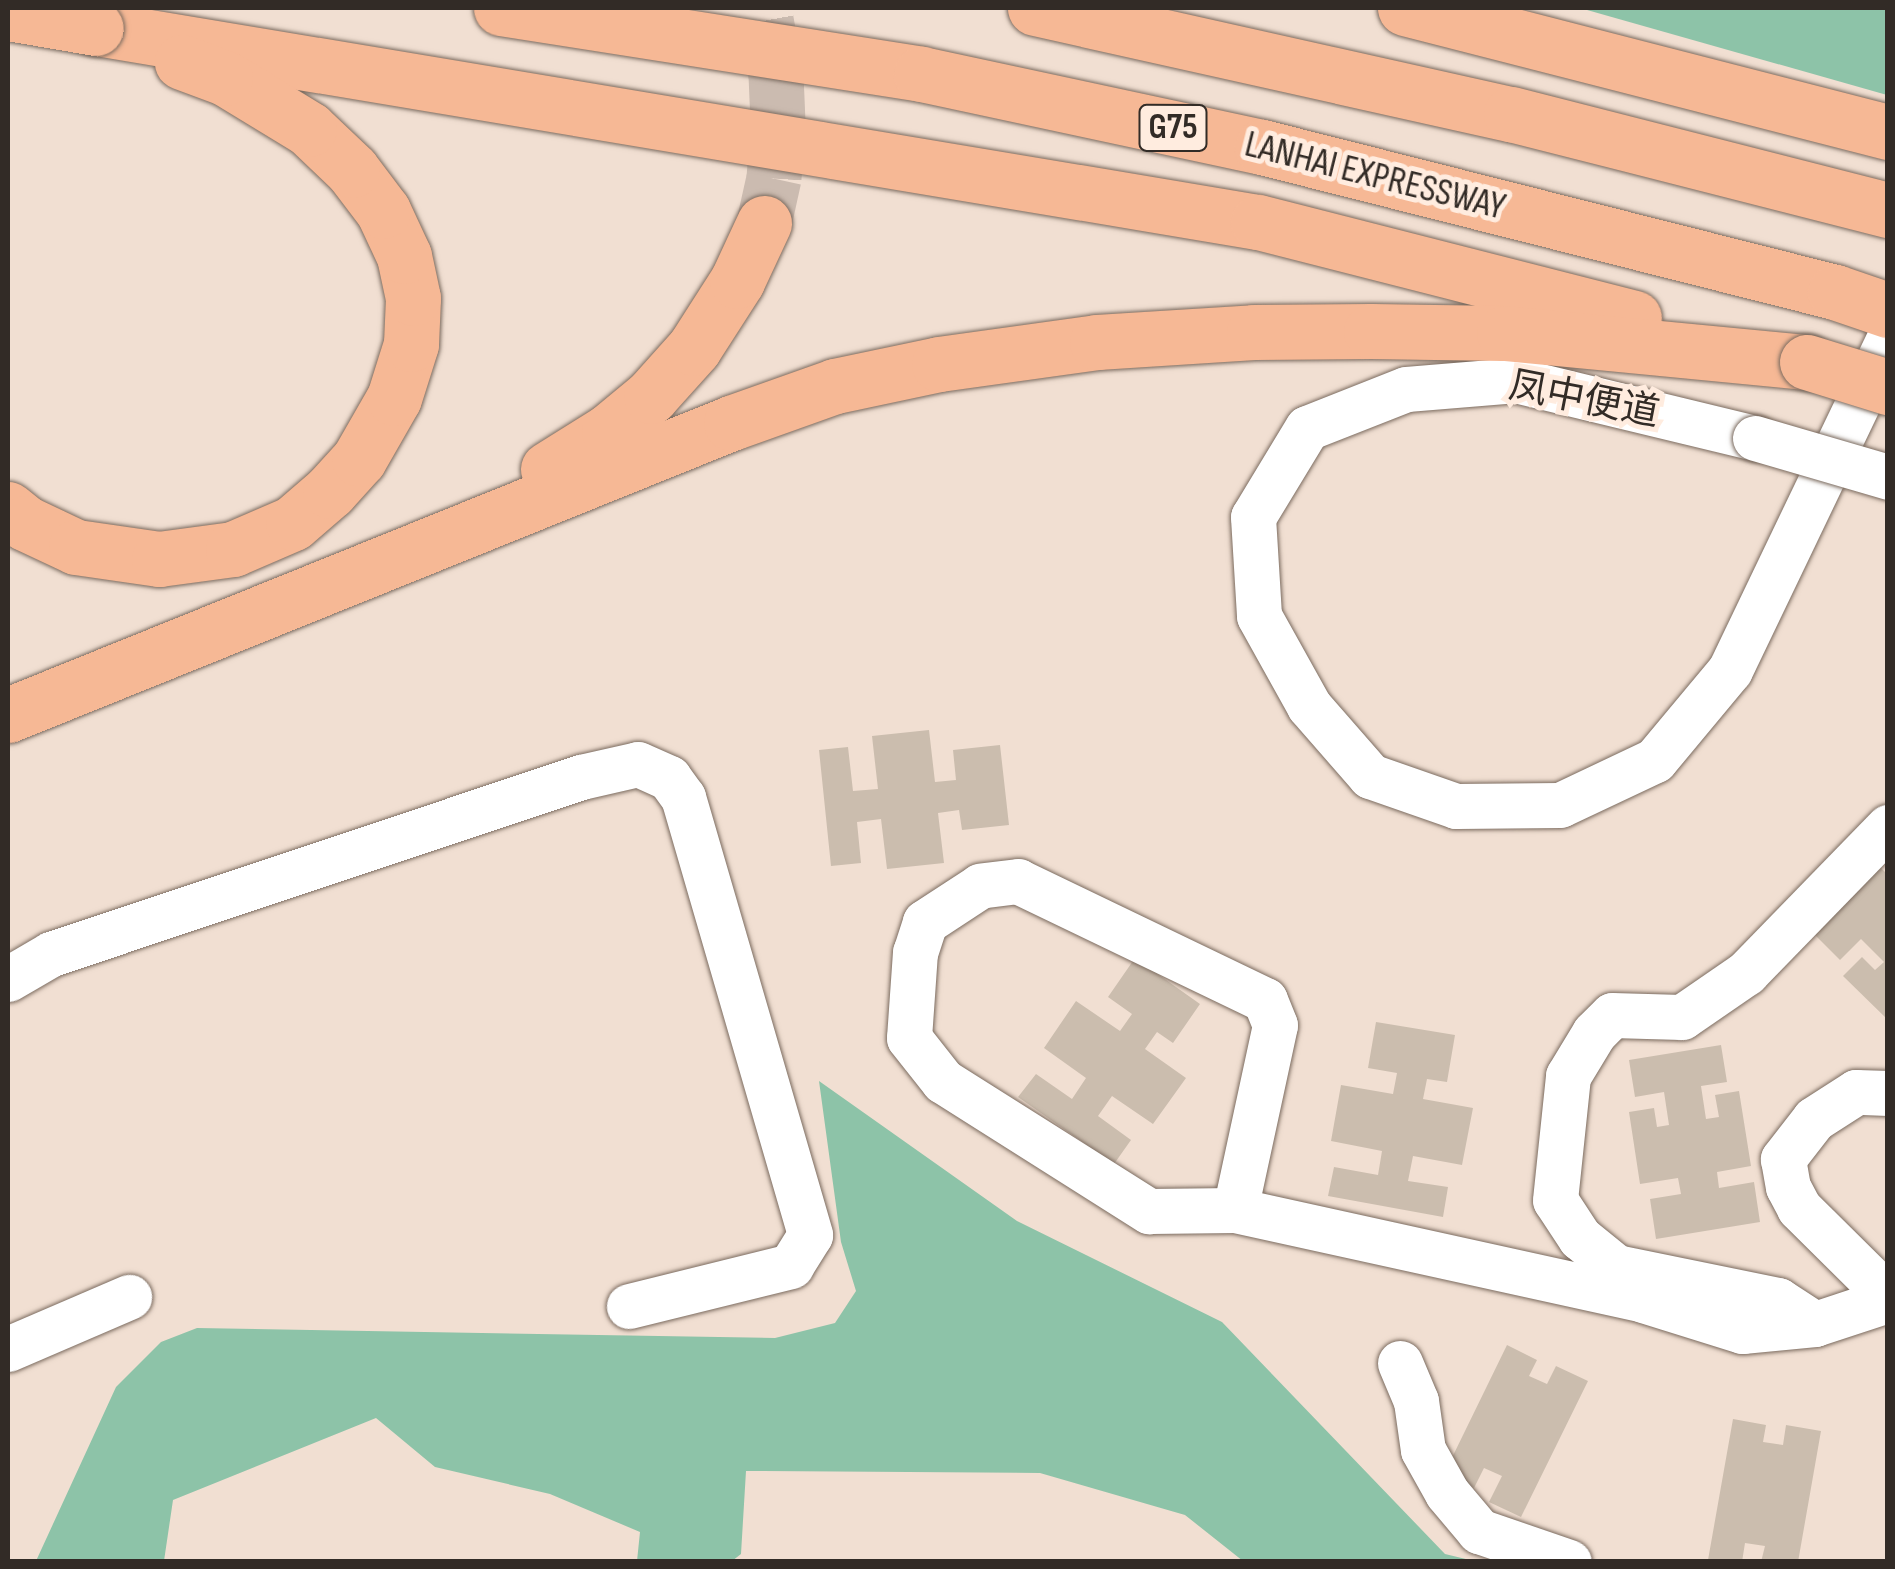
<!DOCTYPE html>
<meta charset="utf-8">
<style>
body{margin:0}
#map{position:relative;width:1895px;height:1569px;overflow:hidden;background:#f1dfd2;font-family:"Sofia Sans Condensed","Noto Sans SC",sans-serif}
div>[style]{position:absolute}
.green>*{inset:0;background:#8dc3a8}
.building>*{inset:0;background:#cbbdae}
.highway-tunnel>*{height:55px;margin-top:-27.5px;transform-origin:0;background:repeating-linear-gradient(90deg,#cbbbb0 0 55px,transparent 0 83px)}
.roads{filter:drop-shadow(0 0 2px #7b6b5f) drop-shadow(0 0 2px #7b6b5f)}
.minor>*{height:45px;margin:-22.5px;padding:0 22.5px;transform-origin:22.5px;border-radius:22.5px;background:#fff}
.highway>*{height:55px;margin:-27.5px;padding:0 27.5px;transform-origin:27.5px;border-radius:27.5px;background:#f6b895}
.bridges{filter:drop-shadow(0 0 2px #7b6b5f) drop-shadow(0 0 2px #7b6b5f)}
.minor-bridge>*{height:45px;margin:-22.5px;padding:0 22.5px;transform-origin:22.5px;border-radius:22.5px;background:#fff}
.highway-bridge>*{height:55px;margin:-27.5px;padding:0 27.5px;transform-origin:27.5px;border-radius:27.5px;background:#f6b895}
span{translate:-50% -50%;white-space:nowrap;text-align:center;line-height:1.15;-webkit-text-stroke:10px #ffecdf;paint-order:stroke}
.shield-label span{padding:2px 8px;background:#ffecdf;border:2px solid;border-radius:8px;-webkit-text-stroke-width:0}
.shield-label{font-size:35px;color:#322b26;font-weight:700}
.street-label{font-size:38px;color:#322b26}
.frame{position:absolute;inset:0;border:10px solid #322b26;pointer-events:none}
</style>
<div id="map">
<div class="green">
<i style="clip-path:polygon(1580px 8px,1887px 8px,1887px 95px)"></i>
<i style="clip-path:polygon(819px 1081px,1017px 1221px,1222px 1322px,1445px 1554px,1474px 1561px,1243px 1561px,1185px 1515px,1040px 1473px,746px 1471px,741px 1554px,732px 1561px,637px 1561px,640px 1532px,550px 1494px,435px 1467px,376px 1418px,173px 1500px,164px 1561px,36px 1561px,116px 1387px,161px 1342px,197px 1328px,775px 1338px,835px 1323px,856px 1291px,841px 1242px)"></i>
</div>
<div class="building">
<i style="clip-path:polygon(929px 730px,935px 782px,956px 780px,953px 750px,1000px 745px,1009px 825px,962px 830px,959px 810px,938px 813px,944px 863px,887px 869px,881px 819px,857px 822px,861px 863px,831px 866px,819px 750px,848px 747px,853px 791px,878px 789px,872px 736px)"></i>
<i style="clip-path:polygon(1880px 867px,1888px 875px,1888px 1020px,1843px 976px,1862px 957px,1875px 970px,1884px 962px,1861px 939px,1840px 960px,1813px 933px)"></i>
<i style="clip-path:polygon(1135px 958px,1200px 1004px,1173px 1043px,1157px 1032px,1145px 1049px,1186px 1078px,1153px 1124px,1112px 1096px,1098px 1116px,1131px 1140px,1114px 1164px,1018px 1097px,1036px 1074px,1072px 1099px,1086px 1078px,1044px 1048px,1076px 1001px,1120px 1031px,1132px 1014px,1108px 997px)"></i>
<i style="clip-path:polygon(1376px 1022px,1455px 1035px,1447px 1082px,1427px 1079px,1423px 1099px,1473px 1108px,1462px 1165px,1413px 1156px,1408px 1181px,1448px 1187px,1443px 1217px,1328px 1196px,1334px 1167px,1378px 1175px,1382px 1151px,1331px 1141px,1341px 1085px,1393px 1094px,1397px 1073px,1368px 1068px)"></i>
<i style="clip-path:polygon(1721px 1045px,1727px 1082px,1701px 1086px,1706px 1119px,1719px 1117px,1715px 1095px,1739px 1091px,1751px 1166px,1717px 1172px,1719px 1188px,1754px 1182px,1760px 1222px,1656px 1239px,1650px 1199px,1681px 1194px,1678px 1178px,1640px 1184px,1629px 1112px,1654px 1108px,1657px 1127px,1669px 1125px,1664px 1092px,1635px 1097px,1629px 1060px)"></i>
<i style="clip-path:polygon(1507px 1345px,1537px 1360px,1529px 1376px,1547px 1384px,1556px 1366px,1588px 1381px,1521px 1517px,1489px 1502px,1502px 1476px,1484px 1468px,1474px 1488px,1444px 1474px)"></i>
<i style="clip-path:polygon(1733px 1419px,1766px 1425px,1763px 1442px,1783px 1445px,1786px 1425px,1821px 1431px,1798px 1562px,1761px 1562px,1765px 1546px,1745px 1543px,1742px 1562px,1708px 1560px)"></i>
</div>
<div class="highway-tunnel">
<i style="left:764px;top:223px;width:46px;rotate:-77.5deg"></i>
<i style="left:774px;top:178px;width:56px;rotate:-85.9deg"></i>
<i style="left:778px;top:122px;width:48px;rotate:-92.4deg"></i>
<i style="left:776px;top:74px;width:67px;rotate:-100.3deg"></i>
</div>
<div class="roads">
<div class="minor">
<i style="left:1755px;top:438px;width:246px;rotate:-166.4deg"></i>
<i style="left:1516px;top:380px;width:110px;rotate:175.3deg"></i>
<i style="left:1406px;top:389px;width:106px;rotate:158.5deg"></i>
<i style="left:1307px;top:428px;width:104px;rotate:121.2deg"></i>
<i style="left:1253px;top:517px;width:99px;rotate:86.5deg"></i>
<i style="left:1259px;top:616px;width:103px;rotate:60.9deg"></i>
<i style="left:1309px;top:706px;width:93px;rotate:48.9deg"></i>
<i style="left:1370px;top:776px;width:91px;rotate:19.2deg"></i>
<i style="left:1456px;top:806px;width:104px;rotate:-0.6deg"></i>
<i style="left:1560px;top:805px;width:105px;rotate:-25.3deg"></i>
<i style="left:1655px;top:760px;width:117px;rotate:-50.2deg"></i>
<i style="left:1730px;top:670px;width:366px;rotate:-64.4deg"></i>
<i style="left:8px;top:979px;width:50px;rotate:-30.2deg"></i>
<i style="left:51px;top:954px;width:559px;rotate:-18.47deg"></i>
<i style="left:581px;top:777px;width:58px;rotate:-12.8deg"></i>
<i style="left:638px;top:764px;width:34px;rotate:24deg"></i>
<i style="left:669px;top:778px;width:24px;rotate:54deg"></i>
<i style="left:683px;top:797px;width:456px;rotate:73.8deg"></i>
<i style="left:810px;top:1235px;width:36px;rotate:122deg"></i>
<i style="left:791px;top:1266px;width:167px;rotate:166.1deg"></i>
<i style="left:1888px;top:1093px;width:32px;rotate:-178deg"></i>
<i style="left:1856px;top:1092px;width:50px;rotate:147.3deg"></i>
<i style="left:1814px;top:1119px;width:51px;rotate:127.8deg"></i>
<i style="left:1783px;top:1159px;width:28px;rotate:80deg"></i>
<i style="left:1788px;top:1187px;width:24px;rotate:62deg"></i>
<i style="left:1799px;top:1208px;width:125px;rotate:44.7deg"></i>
<i style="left:1235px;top:1210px;width:189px;rotate:-77.8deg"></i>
<i style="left:1275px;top:1025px;width:27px;rotate:-112deg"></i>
<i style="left:1265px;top:1000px;width:274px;rotate:-154.3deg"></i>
<i style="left:1018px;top:881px;width:38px;rotate:173deg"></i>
<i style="left:980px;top:886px;width:66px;rotate:146.8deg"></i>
<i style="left:925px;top:922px;width:32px;rotate:108deg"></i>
<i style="left:915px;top:952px;width:86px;rotate:94deg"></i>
<i style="left:909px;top:1038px;width:55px;rotate:51.7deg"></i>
<i style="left:943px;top:1081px;width:244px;rotate:32.3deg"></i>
<i style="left:1149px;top:1211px;width:86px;rotate:-0.7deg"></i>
<i style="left:1235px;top:1210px;width:418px;rotate:12.4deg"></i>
<i style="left:1643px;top:1300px;width:104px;rotate:17.4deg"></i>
<i style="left:1742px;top:1331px;width:73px;rotate:-5.5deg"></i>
<i style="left:1815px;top:1324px;width:77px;rotate:-18.2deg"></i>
<i style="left:1815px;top:1324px;width:44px;rotate:-147deg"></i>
<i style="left:1778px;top:1300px;width:165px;rotate:-168.5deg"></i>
<i style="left:1616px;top:1267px;width:46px;rotate:-141.1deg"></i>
<i style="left:1580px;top:1238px;width:45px;rotate:-123.3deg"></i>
<i style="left:1555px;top:1200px;width:125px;rotate:-84deg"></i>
<i style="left:1568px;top:1076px;width:50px;rotate:-58.8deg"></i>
<i style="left:1594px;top:1033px;width:25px;rotate:-45deg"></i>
<i style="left:1612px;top:1015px;width:70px;rotate:1.6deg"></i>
<i style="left:1682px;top:1017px;width:78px;rotate:-34.5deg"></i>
<i style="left:1746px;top:973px;width:204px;rotate:-45.8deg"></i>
<i style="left:8px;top:1349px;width:132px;rotate:-23.3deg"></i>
<i style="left:1400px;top:1363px;width:41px;rotate:67.2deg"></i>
<i style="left:1416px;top:1401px;width:49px;rotate:81.9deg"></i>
<i style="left:1423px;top:1450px;width:49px;rotate:60.8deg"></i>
<i style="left:1447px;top:1493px;width:50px;rotate:49.9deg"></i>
<i style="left:1479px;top:1531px;width:95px;rotate:19deg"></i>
</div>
<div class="highway">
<i style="left:501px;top:8px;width:425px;rotate:8.9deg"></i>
<i style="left:921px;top:74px;width:349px;rotate:12.1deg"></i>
<i style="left:1262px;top:147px;width:591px;rotate:14.2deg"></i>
<i style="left:1835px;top:292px;width:56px;rotate:18.8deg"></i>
<i style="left:1035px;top:8px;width:488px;rotate:12.6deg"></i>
<i style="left:1511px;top:114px;width:389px;rotate:14.3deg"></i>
<i style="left:1405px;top:8px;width:499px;rotate:14.4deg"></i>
<i style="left:96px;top:28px;width:1178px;rotate:9.48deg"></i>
<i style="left:1258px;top:222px;width:388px;rotate:14.3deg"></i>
<i style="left:548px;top:469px;width:72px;rotate:-31.9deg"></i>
<i style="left:609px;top:431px;width:55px;rotate:-39.8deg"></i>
<i style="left:651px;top:396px;width:64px;rotate:-48.1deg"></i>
<i style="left:694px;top:348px;width:80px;rotate:-57.3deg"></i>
<i style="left:737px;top:281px;width:64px;rotate:-65deg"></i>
<i style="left:8px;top:509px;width:22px;rotate:39deg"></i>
<i style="left:25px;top:523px;width:56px;rotate:25.2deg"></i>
<i style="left:76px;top:547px;width:84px;rotate:8.2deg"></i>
<i style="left:159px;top:559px;width:75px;rotate:-7.7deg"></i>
<i style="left:233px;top:549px;width:65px;rotate:-23.4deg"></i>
<i style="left:293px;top:523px;width:49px;rotate:-40.9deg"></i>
<i style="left:330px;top:491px;width:43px;rotate:-47.8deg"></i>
<i style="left:359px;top:459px;width:70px;rotate:-60.2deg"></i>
<i style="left:394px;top:398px;width:57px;rotate:-72.5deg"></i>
<i style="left:411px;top:344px;width:46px;rotate:-87.5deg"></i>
<i style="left:413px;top:298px;width:43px;rotate:-102.1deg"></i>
<i style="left:404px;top:256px;width:50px;rotate:-115deg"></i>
<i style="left:383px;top:211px;width:51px;rotate:-127.1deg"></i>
<i style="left:352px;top:170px;width:59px;rotate:-136.4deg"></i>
<i style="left:309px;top:129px;width:98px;rotate:-148.7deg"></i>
<i style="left:225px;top:78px;width:46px;rotate:-159.6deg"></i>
<i style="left:8px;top:715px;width:780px;rotate:-21.99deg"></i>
<i style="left:731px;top:423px;width:110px;rotate:-19.6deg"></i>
<i style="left:835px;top:386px;width:106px;rotate:-11.9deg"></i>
<i style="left:939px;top:364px;width:160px;rotate:-7.9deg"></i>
<i style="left:1097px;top:342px;width:157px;rotate:-3.6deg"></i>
<i style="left:1254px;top:332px;width:117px;rotate:-0.5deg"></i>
<i style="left:1371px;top:331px;width:133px;rotate:0.9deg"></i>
<i style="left:1504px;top:333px;width:304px;rotate:5.5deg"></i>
</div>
</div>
<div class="bridges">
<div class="minor-bridge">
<i style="left:1755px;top:438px;width:139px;rotate:16.3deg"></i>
</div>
<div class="highway-bridge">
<i style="left:8px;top:13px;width:89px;rotate:9.7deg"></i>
<i style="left:1807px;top:362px;width:85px;rotate:17.2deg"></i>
</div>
</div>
<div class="shield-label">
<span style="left:1173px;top:128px">G75</span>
</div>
<div class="street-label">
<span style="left:1375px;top:176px;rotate:14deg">LANHAI EXPRESSWAY</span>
<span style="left:1584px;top:400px;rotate:11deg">凤中便道</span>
</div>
<div class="frame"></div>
</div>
